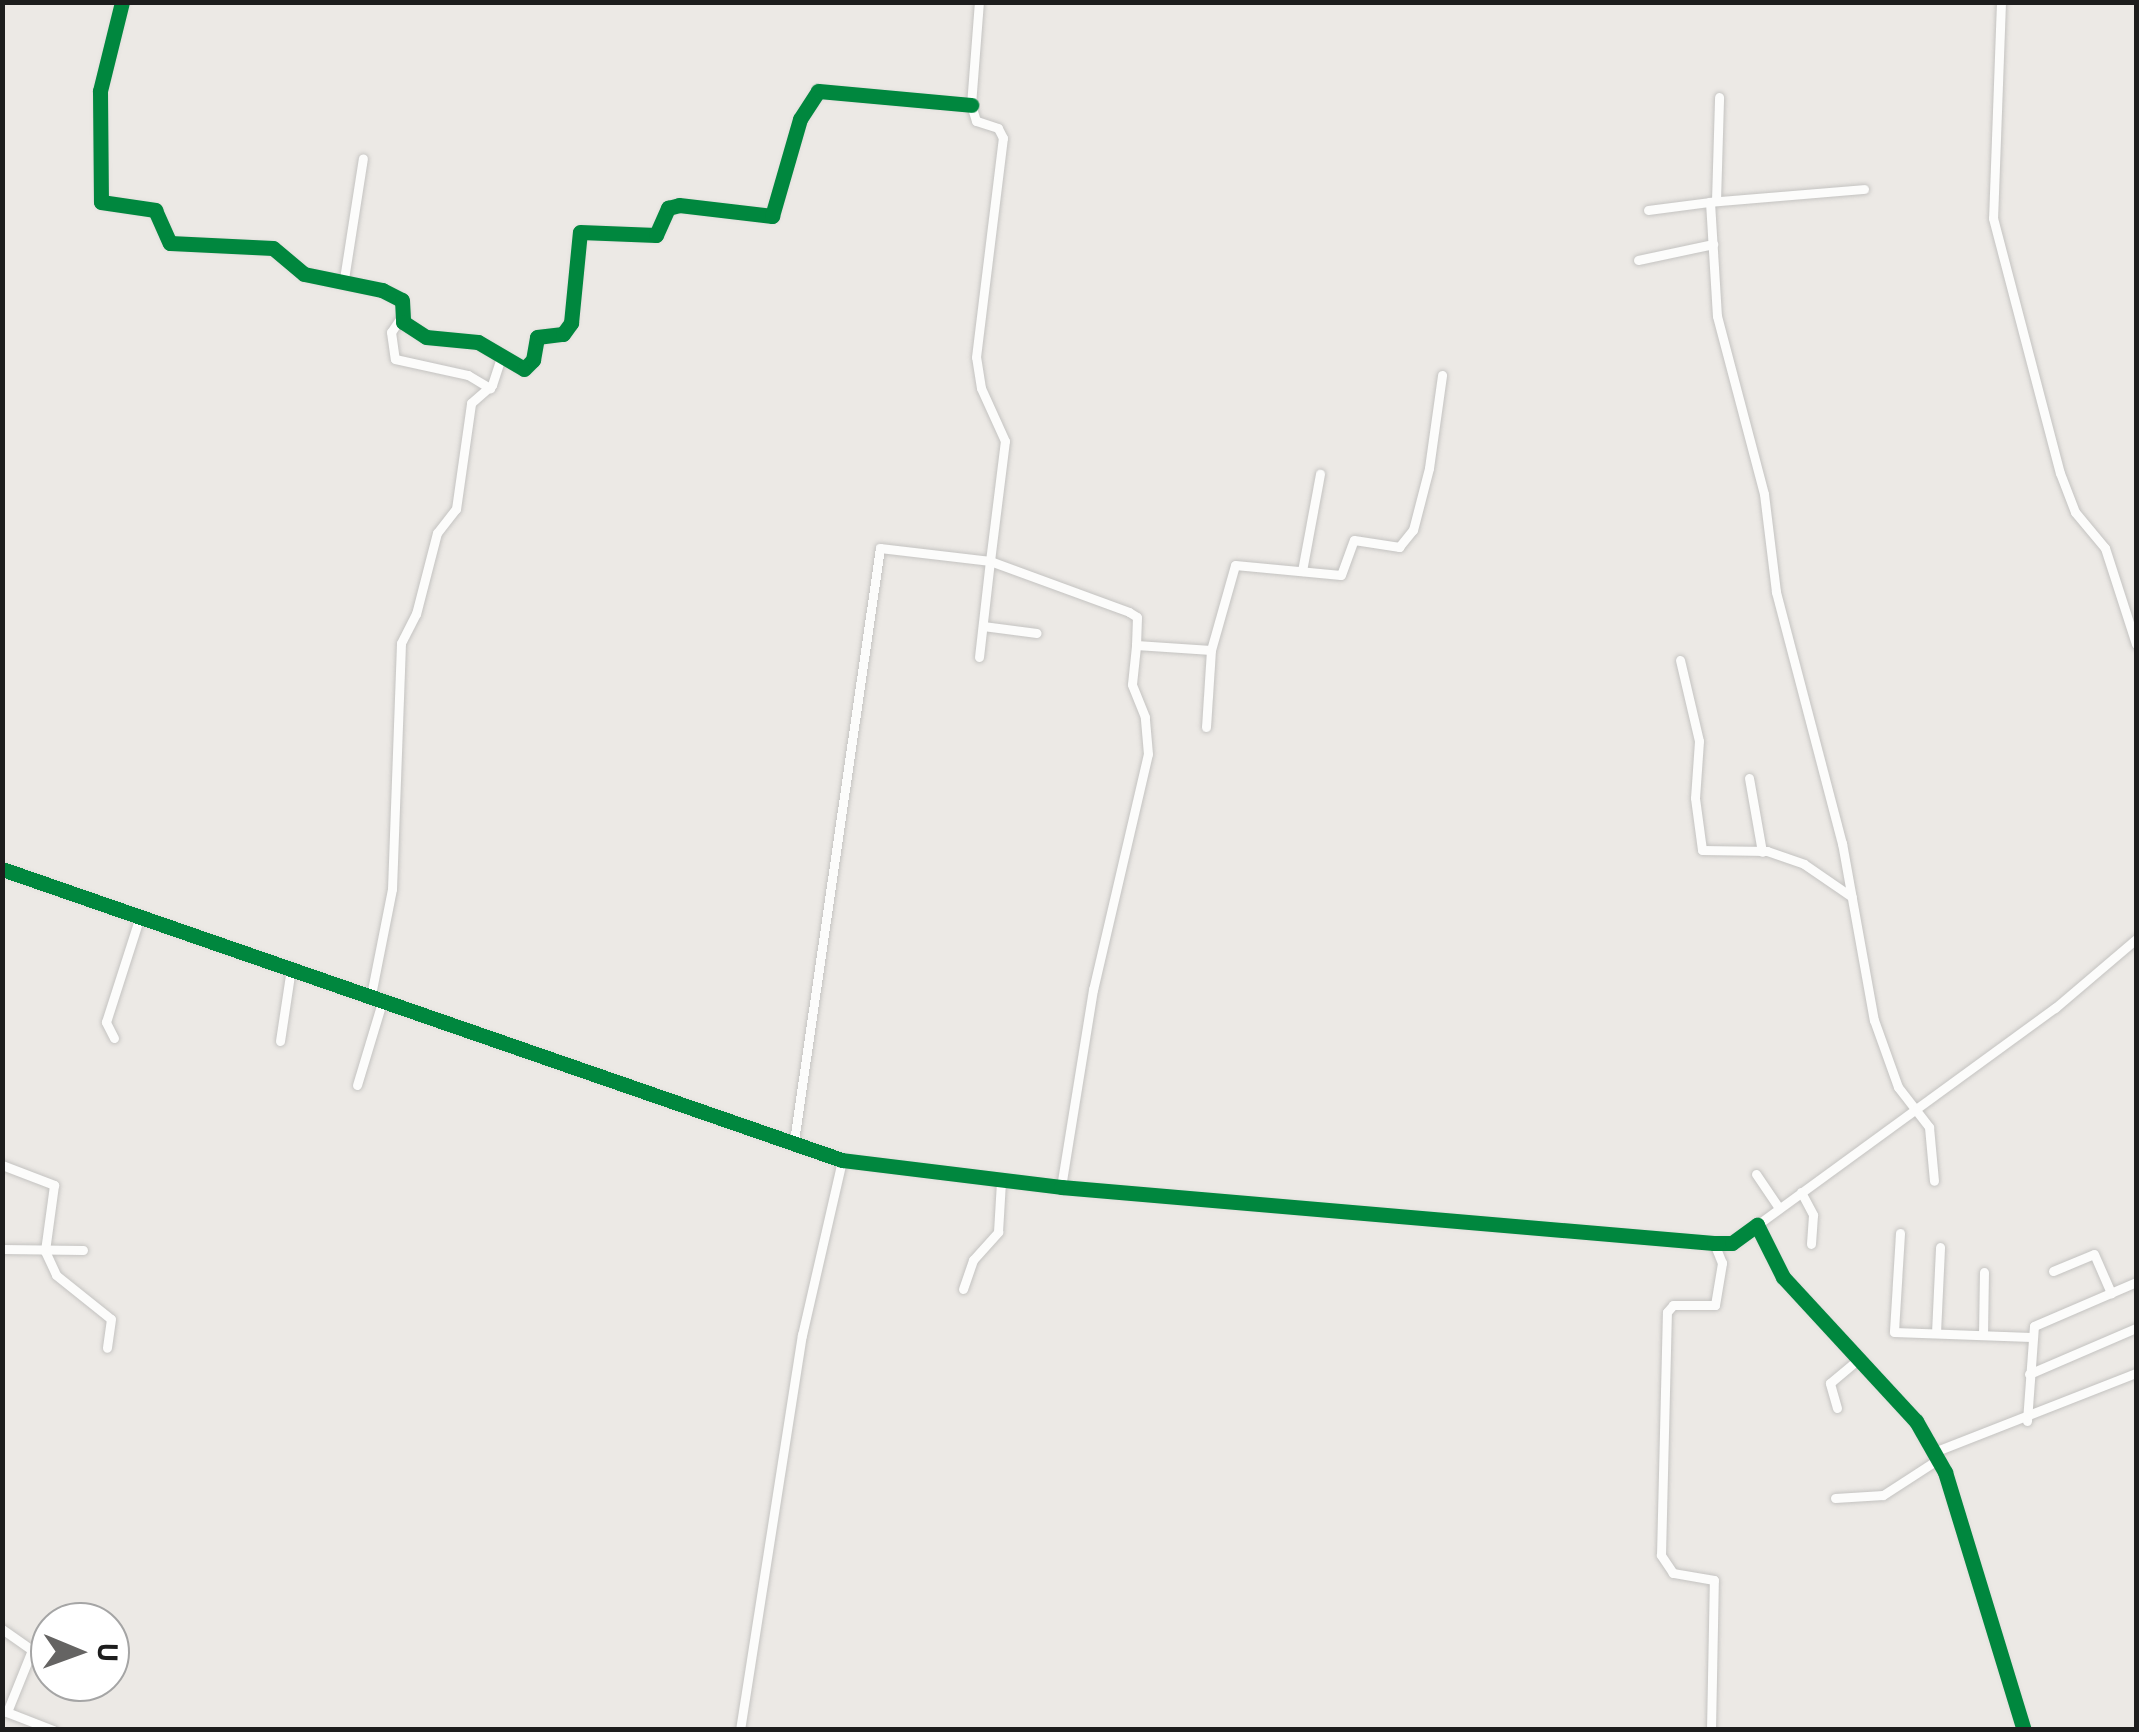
<!DOCTYPE html>
<style>
body{margin:0}
#map{position:relative;width:2139px;height:1732px;overflow:hidden;background:#ece9e5;font-family:"IBM Plex Sans",sans-serif}
div>[style]{position:absolute}
.roads{filter:drop-shadow(0 0 2px #c4c3c1) drop-shadow(0 0 2px #c4c3c1)}
.street>*{height:9px;margin:-4.5px;padding:0 4.5px;transform-origin:4.5px;border-radius:4.5px;background:#fcfcfb}
.cycleway>*{height:15px;margin:-7.5px;padding:0 7.5px;transform-origin:7.5px;border-radius:7.5px;background:#00873e}
span{translate:-50% -50%;white-space:nowrap;text-align:center;line-height:1.15;-webkit-text-stroke:9px #fff;paint-order:stroke}
.frame{position:absolute;inset:0;border:5px solid #1d1d1d;pointer-events:none}
.north{position:absolute;left:30px;top:1602px;width:100px;height:100px;box-sizing:border-box;background:#fff;border:2px solid #a5a5a5;border-radius:50%;rotate:91deg;font-size:28px;font-weight:700;line-height:40px;text-align:center;color:#1d1d1d}
.north::after{content:'';display:block;margin:auto;width:35px;height:45px;background:#656463;clip-path:polygon(50% 0,100% 100%,50% 72%,0 100%)}
</style>
<div id="map">
<div class="roads">
<div class="street">
<i style="left:122px;top:2px;width:92px;rotate:103.9deg"></i>
<i style="left:100px;top:91px;width:111px;rotate:89.5deg"></i>
<i style="left:101px;top:202px;width:55px;rotate:8.4deg"></i>
<i style="left:155px;top:210px;width:36px;rotate:66deg"></i>
<i style="left:170px;top:243px;width:103px;rotate:2.8deg"></i>
<i style="left:273px;top:248px;width:40px;rotate:40deg"></i>
<i style="left:304px;top:274px;width:80px;rotate:11.6deg"></i>
<i style="left:382px;top:290px;width:22px;rotate:27deg"></i>
<i style="left:402px;top:300px;width:22px;rotate:87deg"></i>
<i style="left:403px;top:322px;width:27px;rotate:33deg"></i>
<i style="left:426px;top:337px;width:52px;rotate:5.5deg"></i>
<i style="left:478px;top:342px;width:53px;rotate:30.4deg"></i>
<i style="left:524px;top:369px;width:13px;rotate:-45deg"></i>
<i style="left:533px;top:360px;width:23px;rotate:-80deg"></i>
<i style="left:537px;top:337px;width:26px;rotate:-7deg"></i>
<i style="left:563px;top:334px;width:14px;rotate:-54deg"></i>
<i style="left:571px;top:323px;width:91px;rotate:-84.4deg"></i>
<i style="left:580px;top:232px;width:76px;rotate:2.3deg"></i>
<i style="left:656px;top:235px;width:30px;rotate:-66deg"></i>
<i style="left:668px;top:208px;width:11px;rotate:-15deg"></i>
<i style="left:679px;top:205px;width:94px;rotate:6.7deg"></i>
<i style="left:772px;top:216px;width:101px;rotate:-73.9deg"></i>
<i style="left:800px;top:119px;width:33px;rotate:-57deg"></i>
<i style="left:818px;top:91px;width:154px;rotate:5.2deg"></i>
<i style="left:2001px;top:2px;width:216px;rotate:92.1deg"></i>
<i style="left:1993px;top:218px;width:264px;rotate:75.3deg"></i>
<i style="left:2060px;top:473px;width:42px;rotate:69deg"></i>
<i style="left:2075px;top:512px;width:47px;rotate:50.2deg"></i>
<i style="left:2105px;top:548px;width:101px;rotate:72.1deg"></i>
<i style="left:1864px;top:189px;width:155px;rotate:175.2deg"></i>
<i style="left:1710px;top:202px;width:114px;rotate:86.5deg"></i>
<i style="left:1717px;top:316px;width:184px;rotate:75.2deg"></i>
<i style="left:1764px;top:494px;width:99px;rotate:83deg"></i>
<i style="left:1776px;top:592px;width:260px;rotate:75.3deg"></i>
<i style="left:1842px;top:843px;width:180px;rotate:79.8deg"></i>
<i style="left:1874px;top:1020px;width:71px;rotate:70.3deg"></i>
<i style="left:1898px;top:1087px;width:51px;rotate:52.2deg"></i>
<i style="left:1929px;top:1127px;width:54px;rotate:84.7deg"></i>
<i style="left:1716px;top:201px;width:104px;rotate:-88.3deg"></i>
<i style="left:1648px;top:210px;width:63px;rotate:-7.4deg"></i>
<i style="left:1638px;top:260px;width:77px;rotate:-12deg"></i>
<i style="left:344px;top:279px;width:122px;rotate:-81.1deg"></i>
<i style="left:404px;top:313px;width:23px;rotate:124deg"></i>
<i style="left:391px;top:332px;width:27px;rotate:82deg"></i>
<i style="left:395px;top:359px;width:75px;rotate:12.4deg"></i>
<i style="left:468px;top:375px;width:26px;rotate:31deg"></i>
<i style="left:1302px;top:571px;width:99px;rotate:-79.5deg"></i>
<i style="left:983px;top:626px;width:54px;rotate:7.4deg"></i>
<i style="left:979px;top:657px;width:97px;rotate:-83.5deg"></i>
<i style="left:990px;top:561px;width:148px;rotate:20.1deg"></i>
<i style="left:1129px;top:612px;width:9px;rotate:32deg"></i>
<i style="left:1137px;top:617px;width:28px;rotate:92deg"></i>
<i style="left:1680px;top:660px;width:83px;rotate:76.8deg"></i>
<i style="left:1699px;top:741px;width:57px;rotate:94deg"></i>
<i style="left:1695px;top:798px;width:52px;rotate:82.3deg"></i>
<i style="left:1702px;top:850px;width:65px;rotate:0.9deg"></i>
<i style="left:1767px;top:851px;width:39px;rotate:19deg"></i>
<i style="left:1804px;top:864px;width:58px;rotate:34.5deg"></i>
<i style="left:1206px;top:727px;width:77px;rotate:-86.3deg"></i>
<i style="left:1749px;top:778px;width:75px;rotate:80deg"></i>
<i style="left:2px;top:869px;width:889px;rotate:19.11deg"></i>
<i style="left:842px;top:1160px;width:221px;rotate:7deg"></i>
<i style="left:1061px;top:1187px;width:655px;rotate:4.9deg"></i>
<i style="left:1714px;top:1243px;width:18px"></i>
<i style="left:1732px;top:1243px;width:31px;rotate:-36deg"></i>
<i style="left:1757px;top:1225px;width:58px;rotate:63.4deg"></i>
<i style="left:1783px;top:1277px;width:196px;rotate:47.3deg"></i>
<i style="left:1916px;top:1421px;width:59px;rotate:60.4deg"></i>
<i style="left:1945px;top:1472px;width:270px;rotate:73deg"></i>
<i style="left:371px;top:995px;width:108px;rotate:-78.8deg"></i>
<i style="left:392px;top:889px;width:246px;rotate:-87.9deg"></i>
<i style="left:401px;top:643px;width:33px;rotate:-63deg"></i>
<i style="left:416px;top:614px;width:84px;rotate:-75.5deg"></i>
<i style="left:437px;top:533px;width:31px;rotate:-52deg"></i>
<i style="left:456px;top:509px;width:107px;rotate:-81.9deg"></i>
<i style="left:471px;top:403px;width:28px;rotate:-41deg"></i>
<i style="left:492px;top:385px;width:26px;rotate:-72deg"></i>
<i style="left:114px;top:1038px;width:18px;rotate:-117deg"></i>
<i style="left:106px;top:1022px;width:111px;rotate:-72.2deg"></i>
<i style="left:280px;top:1041px;width:74px;rotate:-81.4deg"></i>
<i style="left:357px;top:1085px;width:90px;rotate:-73.2deg"></i>
<i style="left:794px;top:1141px;width:599px;rotate:-81.75deg"></i>
<i style="left:880px;top:548px;width:111px;rotate:6.7deg"></i>
<i style="left:990px;top:561px;width:121px;rotate:-82.9deg"></i>
<i style="left:1005px;top:441px;width:58px;rotate:-114.4deg"></i>
<i style="left:981px;top:388px;width:31px;rotate:-99deg"></i>
<i style="left:976px;top:357px;width:221px;rotate:-83deg"></i>
<i style="left:1003px;top:138px;width:11px;rotate:-117deg"></i>
<i style="left:998px;top:128px;width:23px;rotate:-162deg"></i>
<i style="left:976px;top:121px;width:17px;rotate:-107deg"></i>
<i style="left:971px;top:105px;width:103px;rotate:-85.6deg"></i>
<i style="left:2px;top:1165px;width:56px;rotate:21deg"></i>
<i style="left:54px;top:1185px;width:67px;rotate:97.8deg"></i>
<i style="left:45px;top:1251px;width:26px;rotate:65deg"></i>
<i style="left:56px;top:1275px;width:70px;rotate:38.7deg"></i>
<i style="left:111px;top:1319px;width:29px;rotate:98deg"></i>
<i style="left:1756px;top:1174px;width:41px;rotate:55.9deg"></i>
<i style="left:1061px;top:1187px;width:200px;rotate:-80.8deg"></i>
<i style="left:1093px;top:990px;width:242px;rotate:-76.9deg"></i>
<i style="left:1148px;top:754px;width:37px;rotate:-95deg"></i>
<i style="left:1145px;top:717px;width:35px;rotate:-112deg"></i>
<i style="left:1132px;top:684px;width:39px;rotate:-84deg"></i>
<i style="left:1136px;top:645px;width:75px;rotate:3.8deg"></i>
<i style="left:1211px;top:650px;width:88px;rotate:-74.2deg"></i>
<i style="left:1235px;top:565px;width:106px;rotate:5.4deg"></i>
<i style="left:1341px;top:575px;width:37px;rotate:-70deg"></i>
<i style="left:1354px;top:540px;width:46px;rotate:8.8deg"></i>
<i style="left:1399px;top:547px;width:22px;rotate:-51deg"></i>
<i style="left:1413px;top:530px;width:64px;rotate:-75.5deg"></i>
<i style="left:1429px;top:468px;width:94px;rotate:-82deg"></i>
<i style="left:1801px;top:1192px;width:26px;rotate:62deg"></i>
<i style="left:1813px;top:1215px;width:29px;rotate:94deg"></i>
<i style="left:1757px;top:1225px;width:369px;rotate:-36.1deg"></i>
<i style="left:2055px;top:1008px;width:106px;rotate:-40.4deg"></i>
<i style="left:1900px;top:1233px;width:99px;rotate:93.5deg"></i>
<i style="left:1894px;top:1332px;width:137px;rotate:2.1deg"></i>
<i style="left:2px;top:1249px;width:81px;rotate:0.7deg"></i>
<i style="left:2053px;top:1271px;width:44px;rotate:-22.5deg"></i>
<i style="left:2094px;top:1254px;width:43px;rotate:66.4deg"></i>
<i style="left:963px;top:1289px;width:31px;rotate:-71deg"></i>
<i style="left:973px;top:1260px;width:38px;rotate:-48deg"></i>
<i style="left:998px;top:1232px;width:51px;rotate:-86.6deg"></i>
<i style="left:1936px;top:1333px;width:86px;rotate:-87.3deg"></i>
<i style="left:1983px;top:1335px;width:63px;rotate:-89.1deg"></i>
<i style="left:2029px;top:1374px;width:116px;rotate:-23.3deg"></i>
<i style="left:1837px;top:1408px;width:26px;rotate:-106deg"></i>
<i style="left:1830px;top:1383px;width:38px;rotate:-40deg"></i>
<i style="left:2027px;top:1421px;width:95px;rotate:-85.8deg"></i>
<i style="left:2034px;top:1326px;width:111px;rotate:-23.3deg"></i>
<i style="left:1934px;top:1452px;width:217px;rotate:-21.4deg"></i>
<i style="left:1835px;top:1498px;width:48px;rotate:-3.6deg"></i>
<i style="left:1883px;top:1495px;width:64px;rotate:-32.9deg"></i>
<i style="left:2px;top:1629px;width:37px;rotate:35deg"></i>
<i style="left:32px;top:1650px;width:67px;rotate:112deg"></i>
<i style="left:4px;top:1711px;width:53px;rotate:21.2deg"></i>
<i style="left:740px;top:1730px;width:400px;rotate:-81.1deg"></i>
<i style="left:802px;top:1335px;width:180px;rotate:-77.1deg"></i>
<i style="left:1711px;top:1730px;width:150px;rotate:-88.9deg"></i>
<i style="left:1714px;top:1580px;width:42px;rotate:-170.3deg"></i>
<i style="left:1673px;top:1573px;width:22px;rotate:-124deg"></i>
<i style="left:1661px;top:1555px;width:243px;rotate:-88.6deg"></i>
<i style="left:1667px;top:1312px;width:9px;rotate:-49deg"></i>
<i style="left:1673px;top:1305px;width:42px"></i>
<i style="left:1715px;top:1305px;width:43px;rotate:-80.5deg"></i>
<i style="left:1722px;top:1263px;width:22px;rotate:-112deg"></i>
</div>
</div>
<div class="cycleway">
<i style="left:122px;top:2px;width:92px;rotate:103.9deg"></i>
<i style="left:100px;top:91px;width:111px;rotate:89.5deg"></i>
<i style="left:101px;top:202px;width:55px;rotate:8.4deg"></i>
<i style="left:155px;top:210px;width:36px;rotate:66deg"></i>
<i style="left:170px;top:243px;width:103px;rotate:2.8deg"></i>
<i style="left:273px;top:248px;width:40px;rotate:40deg"></i>
<i style="left:304px;top:274px;width:80px;rotate:11.6deg"></i>
<i style="left:382px;top:290px;width:22px;rotate:27deg"></i>
<i style="left:402px;top:300px;width:22px;rotate:87deg"></i>
<i style="left:403px;top:322px;width:27px;rotate:33deg"></i>
<i style="left:426px;top:337px;width:52px;rotate:5.5deg"></i>
<i style="left:478px;top:342px;width:53px;rotate:30.4deg"></i>
<i style="left:524px;top:369px;width:13px;rotate:-45deg"></i>
<i style="left:533px;top:360px;width:23px;rotate:-80deg"></i>
<i style="left:537px;top:337px;width:26px;rotate:-7deg"></i>
<i style="left:563px;top:334px;width:14px;rotate:-54deg"></i>
<i style="left:571px;top:323px;width:91px;rotate:-84.4deg"></i>
<i style="left:580px;top:232px;width:76px;rotate:2.3deg"></i>
<i style="left:656px;top:235px;width:30px;rotate:-66deg"></i>
<i style="left:668px;top:208px;width:11px;rotate:-15deg"></i>
<i style="left:679px;top:205px;width:94px;rotate:6.7deg"></i>
<i style="left:772px;top:216px;width:101px;rotate:-73.9deg"></i>
<i style="left:800px;top:119px;width:33px;rotate:-57deg"></i>
<i style="left:818px;top:91px;width:154px;rotate:5.2deg"></i>
<i style="left:2px;top:869px;width:889px;rotate:19.11deg"></i>
<i style="left:842px;top:1160px;width:221px;rotate:7deg"></i>
<i style="left:1061px;top:1187px;width:655px;rotate:4.9deg"></i>
<i style="left:1714px;top:1243px;width:18px"></i>
<i style="left:1732px;top:1243px;width:31px;rotate:-36deg"></i>
<i style="left:1757px;top:1225px;width:58px;rotate:63.4deg"></i>
<i style="left:1783px;top:1277px;width:196px;rotate:47.3deg"></i>
<i style="left:1916px;top:1421px;width:59px;rotate:60.4deg"></i>
<i style="left:1945px;top:1472px;width:270px;rotate:73deg"></i>
</div>
<div class="frame"></div>
<div class="north">U</div>
</div>
